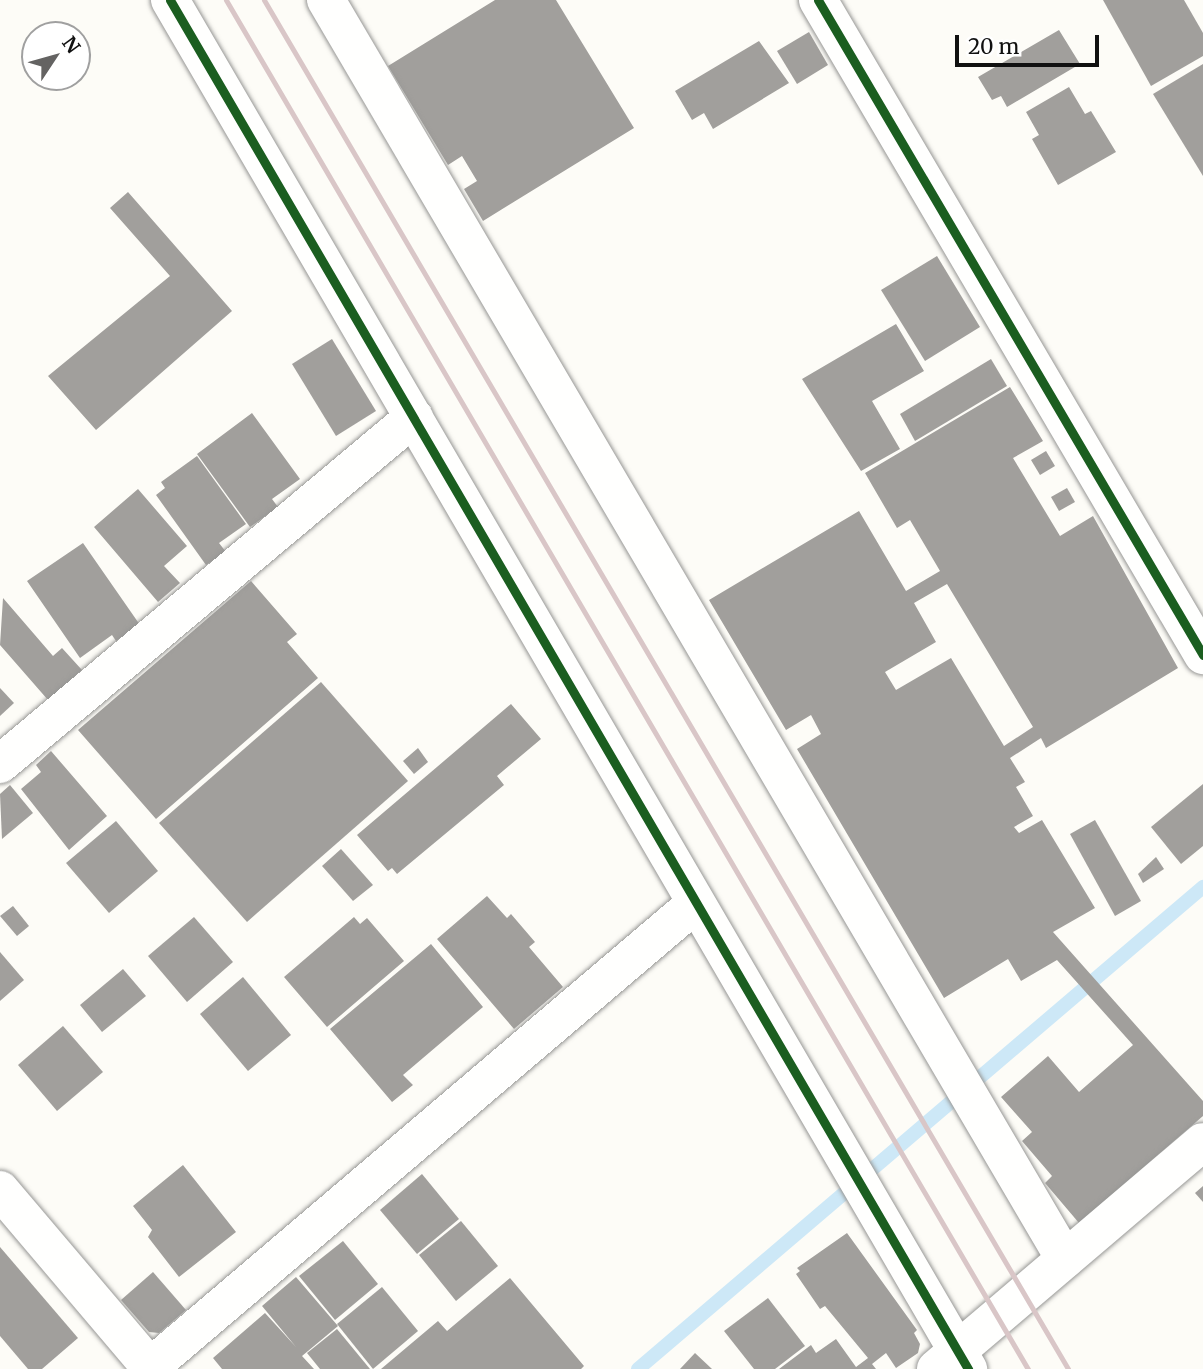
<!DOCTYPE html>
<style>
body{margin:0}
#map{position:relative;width:1203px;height:1369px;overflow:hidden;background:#fdfcf7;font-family:Merriweather,serif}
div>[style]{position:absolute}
.stream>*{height:14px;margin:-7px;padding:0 7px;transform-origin:7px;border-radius:7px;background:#cde8f7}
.building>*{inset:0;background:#a19f9c}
.roads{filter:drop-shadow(0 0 2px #979795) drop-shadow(0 0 2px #979795)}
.minor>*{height:38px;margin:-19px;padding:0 19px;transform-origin:19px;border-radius:19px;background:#fffffe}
.rail>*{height:5px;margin:-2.5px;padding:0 2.5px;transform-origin:2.5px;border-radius:2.5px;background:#d9c6c7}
.cycleway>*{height:9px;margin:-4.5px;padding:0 4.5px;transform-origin:4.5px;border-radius:4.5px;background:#1b5e20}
span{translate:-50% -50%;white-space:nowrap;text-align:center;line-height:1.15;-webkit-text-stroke:7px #fff;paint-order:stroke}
.north{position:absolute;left:21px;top:21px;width:70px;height:70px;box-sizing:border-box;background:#fff;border:2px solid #a0a0a0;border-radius:50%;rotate:54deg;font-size:19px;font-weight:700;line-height:28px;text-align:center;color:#111}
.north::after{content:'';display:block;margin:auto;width:24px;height:32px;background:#646362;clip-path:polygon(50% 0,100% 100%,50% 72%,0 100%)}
.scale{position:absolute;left:955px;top:35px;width:144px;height:32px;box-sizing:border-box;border:4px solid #111;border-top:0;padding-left:9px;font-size:21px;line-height:24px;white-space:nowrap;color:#111;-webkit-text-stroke:5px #fff;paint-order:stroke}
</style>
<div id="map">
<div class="stream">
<i style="left:638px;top:1369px;width:743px;rotate:-40.47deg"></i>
</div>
<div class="building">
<i style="clip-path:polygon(495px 0,556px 0,634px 128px,483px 221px,464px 189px,477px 181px,462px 156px,448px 165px,388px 66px)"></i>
<i style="clip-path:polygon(1103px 0,1184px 0,1203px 33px,1203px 56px,1151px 86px)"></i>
<i style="clip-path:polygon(1059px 30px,1080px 64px,1007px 107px,1001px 96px,992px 100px,978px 77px)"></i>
<i style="clip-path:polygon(809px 32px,828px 65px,797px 84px,777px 51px)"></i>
<i style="clip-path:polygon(759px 41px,789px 83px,713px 129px,704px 113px,692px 120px,675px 91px)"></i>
<i style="clip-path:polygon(1203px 64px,1203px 176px,1153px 94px)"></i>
<i style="clip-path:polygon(1069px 87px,1085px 114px,1091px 111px,1116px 152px,1058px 185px,1032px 139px,1039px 135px,1026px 112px)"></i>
<i style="clip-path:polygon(128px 192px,232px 311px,96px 430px,48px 376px,170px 276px,110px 208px)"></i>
<i style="clip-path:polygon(937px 256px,980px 327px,925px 361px,881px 290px)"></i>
<i style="clip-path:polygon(896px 324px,924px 371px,872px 401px,900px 449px,861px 471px,802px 379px)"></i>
<i style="clip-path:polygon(332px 339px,376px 411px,336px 436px,292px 364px)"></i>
<i style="clip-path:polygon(991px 359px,1007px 386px,915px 441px,900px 414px)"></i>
<i style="clip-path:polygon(evenodd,1010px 387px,1043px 441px,1013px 458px,1060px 536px,1093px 516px,1178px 668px,1046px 748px,1041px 738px,1010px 758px,1025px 782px,1016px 787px,1033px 816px,1014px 827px,1019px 833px,1042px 820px,1095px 908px,1053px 932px,1203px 1101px,1203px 1116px,1079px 1223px,1045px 1183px,1052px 1176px,1022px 1141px,1032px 1132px,1001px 1097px,1048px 1056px,1079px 1092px,1133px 1045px,1057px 960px,1021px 981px,1008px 959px,944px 998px,797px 749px,821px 734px,811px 715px,786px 730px,709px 600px,859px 511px,906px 591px,940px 571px,910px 520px,897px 528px,865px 473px,1010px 387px,947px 584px,1033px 727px,1004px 746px,951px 658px,896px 690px,885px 672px,936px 642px,914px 603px,947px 584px)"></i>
<i style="clip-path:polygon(252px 413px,300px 479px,272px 499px,278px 507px,250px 527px,197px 454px)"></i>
<i style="clip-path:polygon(1046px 451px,1055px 466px,1040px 475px,1031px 460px)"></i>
<i style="clip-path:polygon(197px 456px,246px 524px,219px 543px,226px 552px,206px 565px,156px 495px,165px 488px,161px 482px)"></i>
<i style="clip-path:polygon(1067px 488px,1075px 502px,1059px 511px,1051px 497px)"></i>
<i style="clip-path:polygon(138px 489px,187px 546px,164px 566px,180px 583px,158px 602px,94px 527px)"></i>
<i style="clip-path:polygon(83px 543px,140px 625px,116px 641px,112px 635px,80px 658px,27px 581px)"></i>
<i style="clip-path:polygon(251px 581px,297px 634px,287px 642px,318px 678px,156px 819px,78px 730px)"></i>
<i style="clip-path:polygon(3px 598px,53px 656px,62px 648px,82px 670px,48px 700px,0 645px)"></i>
<i style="clip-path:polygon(321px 682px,408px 781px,247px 922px,159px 823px)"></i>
<i style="clip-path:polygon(0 688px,14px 703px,0 716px)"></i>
<i style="clip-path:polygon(511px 704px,541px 739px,497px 776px,504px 785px,397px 874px,392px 868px,388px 871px,357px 835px)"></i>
<i style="clip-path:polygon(418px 748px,428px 762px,414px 774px,403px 761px)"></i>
<i style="clip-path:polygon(51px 751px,107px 816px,69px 850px,21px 789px,41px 772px,36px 765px)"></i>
<i style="clip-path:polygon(1203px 784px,1203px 846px,1181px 864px,1151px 827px)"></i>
<i style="clip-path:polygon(10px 785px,33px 813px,2px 839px,0 794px)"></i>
<i style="clip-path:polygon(1095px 820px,1141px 901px,1115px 916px,1070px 834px)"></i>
<i style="clip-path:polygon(116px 821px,158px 871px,109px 913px,66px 863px)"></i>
<i style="clip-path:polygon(341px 849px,373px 885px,353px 901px,322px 866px)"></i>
<i style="clip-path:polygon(1156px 857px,1164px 869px,1143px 883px,1138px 874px)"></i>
<i style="clip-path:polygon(487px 896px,507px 918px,511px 914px,535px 942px,529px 947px,563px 987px,514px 1029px,437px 939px)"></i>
<i style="clip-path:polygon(13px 906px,29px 926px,17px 936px,0 916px)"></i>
<i style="clip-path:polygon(194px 917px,233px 962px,187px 1002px,148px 956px)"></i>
<i style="clip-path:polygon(354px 917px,360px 924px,367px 918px,404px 961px,327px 1027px,284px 977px)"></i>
<i style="clip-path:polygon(431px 944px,483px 1007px,403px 1075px,413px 1085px,392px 1102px,330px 1029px)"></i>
<i style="clip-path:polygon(0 952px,24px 980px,0 1001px)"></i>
<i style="clip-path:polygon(123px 969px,146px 996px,102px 1032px,80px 1005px)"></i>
<i style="clip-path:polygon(243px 977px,291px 1035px,248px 1071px,200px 1014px)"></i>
<i style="clip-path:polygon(63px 1026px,103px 1072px,57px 1111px,18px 1065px)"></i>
<i style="clip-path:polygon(183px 1165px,236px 1232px,179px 1277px,148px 1237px,152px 1230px,133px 1206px)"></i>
<i style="clip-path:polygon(422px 1174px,459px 1219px,417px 1254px,380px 1210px)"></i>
<i style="clip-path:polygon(1203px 1186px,1203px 1202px,1195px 1193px)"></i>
<i style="clip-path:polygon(461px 1221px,498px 1266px,456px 1301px,419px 1255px)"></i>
<i style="clip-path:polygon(847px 1233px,917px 1330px,914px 1333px,920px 1344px,918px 1353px,896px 1368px,886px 1353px,872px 1364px,876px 1369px,779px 1369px,811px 1345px,816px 1353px,836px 1339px,856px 1367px,868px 1358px,825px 1306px,820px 1309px,796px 1274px,800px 1271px,797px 1268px)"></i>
<i style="clip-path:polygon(343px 1241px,378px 1284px,335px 1320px,299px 1276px)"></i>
<i style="clip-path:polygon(0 1247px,78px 1338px,42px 1369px,28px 1369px,0 1336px)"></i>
<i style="clip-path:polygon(153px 1272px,186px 1310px,159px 1333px,149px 1332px,121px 1300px)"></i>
<i style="clip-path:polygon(296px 1277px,338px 1326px,302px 1356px,314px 1369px,222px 1369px,213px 1358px,265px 1313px,296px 1347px,262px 1306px)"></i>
<i style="clip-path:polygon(510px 1278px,584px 1366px,581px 1369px,381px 1369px,438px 1321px,447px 1331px)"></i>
<i style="clip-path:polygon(382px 1287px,418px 1331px,373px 1369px,337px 1324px)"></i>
<i style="clip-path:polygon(768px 1298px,805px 1346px,775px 1369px,754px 1369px,724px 1331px)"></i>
<i style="clip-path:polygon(337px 1329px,370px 1369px,320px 1369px,307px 1353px)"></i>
<i style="clip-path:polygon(695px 1353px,712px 1369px,680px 1369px)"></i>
</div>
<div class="roads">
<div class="minor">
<i style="left:170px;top:0;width:1585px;rotate:59.76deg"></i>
<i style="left:326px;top:0;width:1460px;rotate:59.59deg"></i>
<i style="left:818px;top:0;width:760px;rotate:59.55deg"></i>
<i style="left:0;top:764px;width:540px;rotate:-39.97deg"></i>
<i style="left:0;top:1190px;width:235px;rotate:49.7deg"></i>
<i style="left:148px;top:1369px;width:718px;rotate:-40.37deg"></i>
<i style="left:936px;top:1369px;width:350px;rotate:-40.4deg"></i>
</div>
</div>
<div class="rail">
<i style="left:226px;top:0;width:1587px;rotate:59.64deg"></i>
<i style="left:264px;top:0;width:1588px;rotate:59.57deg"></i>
</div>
<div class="cycleway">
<i style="left:170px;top:0;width:1585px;rotate:59.76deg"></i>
<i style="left:818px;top:0;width:760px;rotate:59.55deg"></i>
</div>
<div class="north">N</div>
<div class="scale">20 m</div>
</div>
